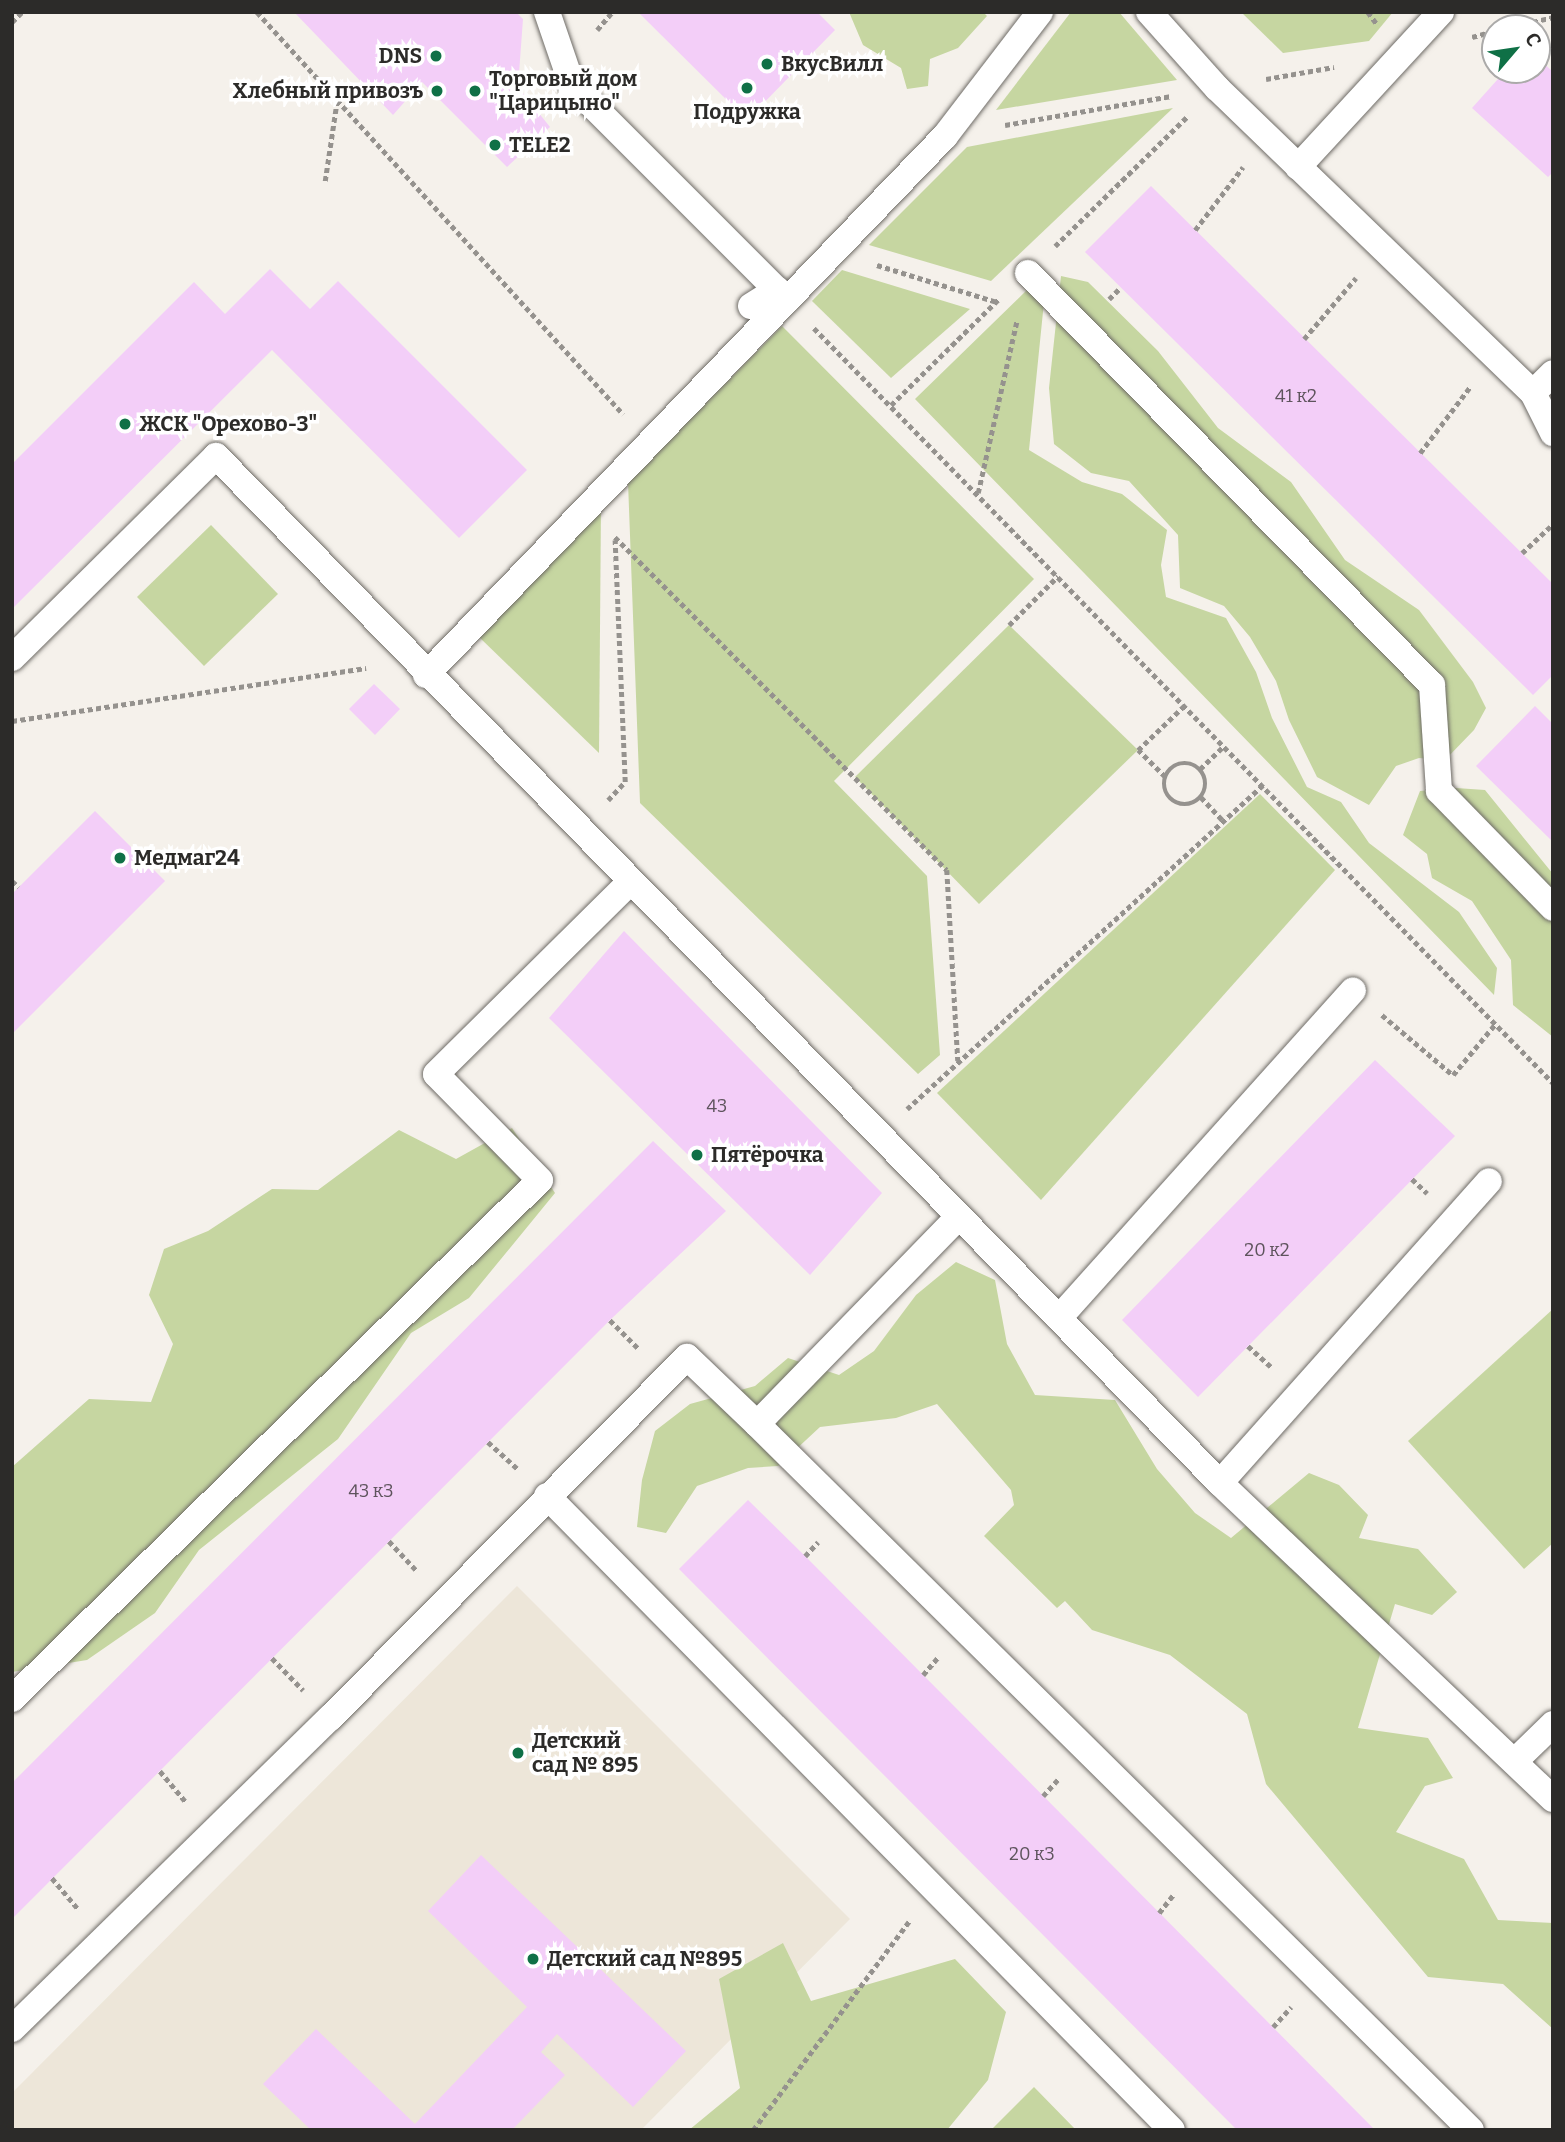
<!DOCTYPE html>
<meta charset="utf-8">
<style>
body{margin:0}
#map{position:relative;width:1565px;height:2142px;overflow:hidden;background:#f5f1eb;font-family:Bitter,serif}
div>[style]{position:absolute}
.built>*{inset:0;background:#ede6d9}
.green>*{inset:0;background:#c6d6a1}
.building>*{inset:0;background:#f3cef8}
.path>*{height:4.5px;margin-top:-2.25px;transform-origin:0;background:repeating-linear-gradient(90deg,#95928e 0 5px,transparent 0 8.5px)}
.path>.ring{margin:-2.25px;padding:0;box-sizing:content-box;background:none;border:4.5px solid #95928e;border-radius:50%}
.roads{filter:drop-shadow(0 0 2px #6e6b66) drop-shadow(0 0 2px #6e6b66)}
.lane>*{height:26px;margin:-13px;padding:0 13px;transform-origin:13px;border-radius:13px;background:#fff}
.dots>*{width:19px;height:19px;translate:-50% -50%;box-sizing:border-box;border:4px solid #fff;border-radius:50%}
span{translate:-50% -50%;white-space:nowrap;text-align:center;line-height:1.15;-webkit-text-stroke:7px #fff;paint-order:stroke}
.number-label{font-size:18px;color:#5e545d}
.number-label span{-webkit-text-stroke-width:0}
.poi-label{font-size:21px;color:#2c2b29;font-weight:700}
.right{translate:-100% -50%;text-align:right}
.left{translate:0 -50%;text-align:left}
.frame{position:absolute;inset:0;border:14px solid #2c2b29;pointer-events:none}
.north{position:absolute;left:1481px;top:14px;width:70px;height:70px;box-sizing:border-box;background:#fff;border:2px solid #abaaa9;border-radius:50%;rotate:61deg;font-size:19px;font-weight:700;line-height:28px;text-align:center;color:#2c2b29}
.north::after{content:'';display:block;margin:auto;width:24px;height:32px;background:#0f7046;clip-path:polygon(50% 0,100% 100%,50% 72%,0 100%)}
</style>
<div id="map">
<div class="built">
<i style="clip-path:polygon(517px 1586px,850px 1919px,641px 2130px,12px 2130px,12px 2093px)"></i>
</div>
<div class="green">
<i style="clip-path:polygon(849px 12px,983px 12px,987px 16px,958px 48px,930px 59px,928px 86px,907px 89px,901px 68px,863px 45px)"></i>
<i style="clip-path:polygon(1071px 12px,1119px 12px,1177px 80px,996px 110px)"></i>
<i style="clip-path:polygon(1241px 12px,1393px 12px,1369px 41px,1283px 53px)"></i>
<i style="clip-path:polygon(1173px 108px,991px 281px,869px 245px,967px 147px)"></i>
<i style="clip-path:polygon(842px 270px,970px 309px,891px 378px,812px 301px)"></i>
<i style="clip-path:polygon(1061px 276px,1088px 282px,1158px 351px,1218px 428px,1291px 482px,1345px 560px,1419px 610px,1473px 682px,1486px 708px,1474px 730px,1445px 760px,1419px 758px,1396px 766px,1369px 805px,1317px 777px,1289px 720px,1276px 681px,1250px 637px,1224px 606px,1180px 588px,1178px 535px,1129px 481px,1091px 473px,1054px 444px,1049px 388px)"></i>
<i style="clip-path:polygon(1030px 287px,1044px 302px,1029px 450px,1082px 482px,1122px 494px,1167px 530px,1161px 565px,1166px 597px,1226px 618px,1256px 672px,1272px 718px,1307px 787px,1341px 802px,1369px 843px,1459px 912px,1497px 968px,1494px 995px,915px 399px)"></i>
<i style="clip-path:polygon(782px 326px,1034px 579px,834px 781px,927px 876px,940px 1055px,918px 1074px,640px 803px,628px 482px)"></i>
<i style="clip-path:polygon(601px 504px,599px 753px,478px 636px)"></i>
<i style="clip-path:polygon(211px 525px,278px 594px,204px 666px,137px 597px)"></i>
<i style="clip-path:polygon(1009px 625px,1138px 750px,979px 904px,855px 777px)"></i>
<i style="clip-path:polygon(1456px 788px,1485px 790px,1553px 874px,1553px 1037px,1513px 1005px,1511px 960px,1472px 901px,1432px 878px,1427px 854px,1403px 835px,1420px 791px)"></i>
<i style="clip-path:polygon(1260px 794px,1335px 870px,1041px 1200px,937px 1093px)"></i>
<i style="clip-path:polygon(512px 1128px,555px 1193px,469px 1298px,411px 1333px,338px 1439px,199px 1550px,155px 1613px,87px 1660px,12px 1672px,12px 1467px,89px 1399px,151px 1402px,173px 1344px,149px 1295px,164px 1249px,208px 1231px,272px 1189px,318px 1190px,399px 1130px,456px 1159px)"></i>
<i style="clip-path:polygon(956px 1262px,995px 1280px,1007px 1344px,1035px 1395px,1115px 1400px,1157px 1469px,1195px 1513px,1231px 1538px,1309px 1473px,1339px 1485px,1368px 1515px,1359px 1538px,1418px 1549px,1457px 1592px,1432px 1615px,1395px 1604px,1358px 1728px,1428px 1738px,1453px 1778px,1425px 1786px,1396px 1832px,1464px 1859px,1498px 1920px,1553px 1923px,1553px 2029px,1503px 1984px,1428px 1977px,1266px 1784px,1247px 1714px,1170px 1655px,1092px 1630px,1065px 1601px,1057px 1608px,984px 1536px,1014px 1505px,1011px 1490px,937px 1404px,896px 1418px,820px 1427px,778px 1466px,748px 1468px,697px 1486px,666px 1533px,637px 1527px,642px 1480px,655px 1431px,690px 1404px,755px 1386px,788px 1358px,839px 1375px,874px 1351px,916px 1295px)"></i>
<i style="clip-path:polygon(1553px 1309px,1553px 1543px,1524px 1569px,1408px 1441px)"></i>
<i style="clip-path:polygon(783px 1943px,811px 2001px,955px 1959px,1006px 2012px,988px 2080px,947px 2130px,689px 2130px,740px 2088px,719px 1979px)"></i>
<i style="clip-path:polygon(1034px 2087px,1076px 2130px,1077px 2130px,991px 2130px)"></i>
</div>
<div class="building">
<i style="clip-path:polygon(294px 12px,516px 12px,523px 19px,518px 87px,550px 127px,507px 167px,422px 82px,393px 115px)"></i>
<i style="clip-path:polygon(638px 12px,817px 12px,835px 30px,747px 120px)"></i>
<i style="clip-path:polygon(1537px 57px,1553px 72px,1553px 172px,1548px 177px,1472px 108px,1506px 70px,1537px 70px)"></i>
<i style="clip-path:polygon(1151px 186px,1553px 584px,1553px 675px,1533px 695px,1085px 252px)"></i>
<i style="clip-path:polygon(270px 269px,310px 309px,338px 281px,527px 470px,459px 538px,272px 350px,12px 609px,12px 464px,194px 282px,225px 314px)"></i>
<i style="clip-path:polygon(374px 684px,400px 709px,375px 735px,349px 709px)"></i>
<i style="clip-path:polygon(1535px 706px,1553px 724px,1553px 842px,1476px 766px)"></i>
<i style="clip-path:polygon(95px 811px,165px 881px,12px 1034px,12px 894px)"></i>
<i style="clip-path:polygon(624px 931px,882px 1193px,810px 1275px,549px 1018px)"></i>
<i style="clip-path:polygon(1375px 1060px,1455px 1136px,1198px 1397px,1122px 1320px)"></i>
<i style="clip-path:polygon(653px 1141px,726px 1211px,610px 1320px,12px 1919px,12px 1783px)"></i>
<i style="clip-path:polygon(748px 1500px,805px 1556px,1375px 2130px,1237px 2130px,679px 1569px)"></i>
<i style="clip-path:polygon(481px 1855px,686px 2051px,633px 2107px,557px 2034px,541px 2052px,565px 2075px,512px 2130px,311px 2130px,263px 2084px,316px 2029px,415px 2124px,527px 2007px,428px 1911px)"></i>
</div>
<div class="path">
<i style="left:257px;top:12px;width:544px;rotate:47.68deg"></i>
<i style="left:1368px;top:12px;width:15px;rotate:53deg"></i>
<i style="left:12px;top:22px;width:14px;rotate:-45deg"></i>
<i style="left:1508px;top:28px;width:46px;rotate:-13.7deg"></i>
<i style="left:597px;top:30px;width:23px;rotate:-50deg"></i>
<i style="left:1472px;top:37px;width:24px;rotate:-15deg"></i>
<i style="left:1266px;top:79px;width:69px;rotate:-10deg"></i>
<i style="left:1005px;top:125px;width:169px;rotate:-9.9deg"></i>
<i style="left:325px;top:181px;width:81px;rotate:-81.5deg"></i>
<i style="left:1195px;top:230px;width:79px;rotate:-52.7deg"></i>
<i style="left:1055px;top:246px;width:187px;rotate:-44.4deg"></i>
<i style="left:877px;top:265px;width:126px;rotate:17.1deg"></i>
<i style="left:1109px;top:299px;width:16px;rotate:-45deg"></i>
<i style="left:814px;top:328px;width:1056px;rotate:45.61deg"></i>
<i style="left:1304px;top:339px;width:80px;rotate:-49.6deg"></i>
<i style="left:891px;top:405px;width:150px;rotate:-44.5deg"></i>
<i style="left:1420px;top:453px;width:83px;rotate:-52.9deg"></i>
<i style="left:978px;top:493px;width:177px;rotate:-77.3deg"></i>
<i style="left:615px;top:537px;width:470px;rotate:45.1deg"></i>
<i style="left:947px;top:870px;width:191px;rotate:86.7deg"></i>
<i style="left:1522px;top:553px;width:42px;rotate:-43.1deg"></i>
<i style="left:1009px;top:625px;width:69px;rotate:-45deg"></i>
<i style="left:12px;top:721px;width:358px;rotate:-8.5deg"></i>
<i class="ring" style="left:1164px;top:763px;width:37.5px;height:37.5px"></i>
<i style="left:1200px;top:769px;width:33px;rotate:-44deg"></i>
<i style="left:1165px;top:777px;width:38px;rotate:-135deg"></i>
<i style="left:1138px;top:750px;width:65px;rotate:-43.8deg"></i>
<i style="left:1201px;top:797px;width:33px;rotate:47deg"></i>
<i style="left:608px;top:800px;width:25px;rotate:-47deg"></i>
<i style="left:625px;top:782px;width:242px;rotate:-92.4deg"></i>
<i style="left:12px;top:881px;width:9px;rotate:41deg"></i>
<i style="left:1382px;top:1015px;width:93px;rotate:40.2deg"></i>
<i style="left:1453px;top:1075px;width:67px;rotate:-50.4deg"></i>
<i style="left:907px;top:1109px;width:481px;rotate:-42.3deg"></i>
<i style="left:1412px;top:1179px;width:21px;rotate:43deg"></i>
<i style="left:610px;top:1320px;width:41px;rotate:45deg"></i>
<i style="left:1248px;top:1346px;width:31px;rotate:42deg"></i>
<i style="left:488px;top:1442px;width:42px;rotate:42.1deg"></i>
<i style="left:389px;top:1541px;width:41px;rotate:47deg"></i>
<i style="left:805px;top:1556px;width:19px;rotate:-47deg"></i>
<i style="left:272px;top:1658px;width:45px;rotate:45.9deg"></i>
<i style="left:923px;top:1675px;width:23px;rotate:-50deg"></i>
<i style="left:160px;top:1771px;width:40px;rotate:50deg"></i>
<i style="left:1043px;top:1796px;width:24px;rotate:-48deg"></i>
<i style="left:52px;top:1878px;width:42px;rotate:49.8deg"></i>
<i style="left:1159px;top:1913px;width:24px;rotate:-52deg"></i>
<i style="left:1273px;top:2027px;width:27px;rotate:-48deg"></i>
<i style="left:753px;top:2130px;width:262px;rotate:-53.2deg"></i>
</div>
<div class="roads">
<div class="lane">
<i style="left:547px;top:12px;width:77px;rotate:71.1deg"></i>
<i style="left:572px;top:85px;width:304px;rotate:45deg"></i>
<i style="left:1149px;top:12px;width:102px;rotate:48.2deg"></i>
<i style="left:1217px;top:88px;width:439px;rotate:44deg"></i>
<i style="left:1533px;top:393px;width:28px;rotate:-45deg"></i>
<i style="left:1298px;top:167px;width:211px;rotate:-47.3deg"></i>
<i style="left:1028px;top:273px;width:577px;rotate:45.56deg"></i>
<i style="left:1432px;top:685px;width:106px;rotate:86.2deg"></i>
<i style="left:1439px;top:791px;width:163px;rotate:45.7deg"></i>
<i style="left:751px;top:306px;width:31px;rotate:-32deg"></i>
<i style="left:1533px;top:393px;width:45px;rotate:63.4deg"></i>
<i style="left:12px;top:658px;width:287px;rotate:-44.7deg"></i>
<i style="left:216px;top:456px;width:1436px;rotate:45.65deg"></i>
<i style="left:1220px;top:1483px;width:459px;rotate:43.5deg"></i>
<i style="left:426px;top:675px;width:748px;rotate:-46.08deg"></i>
<i style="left:945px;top:136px;width:156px;rotate:-52.5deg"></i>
<i style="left:1059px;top:1318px;width:440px;rotate:-48.1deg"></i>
<i style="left:757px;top:1424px;width:1004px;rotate:44.68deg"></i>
<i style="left:1220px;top:1483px;width:404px;rotate:-48.3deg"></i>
<i style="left:547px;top:1496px;width:890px;rotate:45.41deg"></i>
<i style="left:12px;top:1699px;width:740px;rotate:-44.51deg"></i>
<i style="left:540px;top:1180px;width:148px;rotate:-134.5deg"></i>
<i style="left:436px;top:1074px;width:273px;rotate:-44.7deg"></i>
<i style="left:1515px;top:1761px;width:53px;rotate:-44.2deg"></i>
<i style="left:12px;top:2029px;width:445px;rotate:-44.4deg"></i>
<i style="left:330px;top:1718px;width:508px;rotate:-45.32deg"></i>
<i style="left:687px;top:1357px;width:97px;rotate:43.7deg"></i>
<i style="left:757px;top:1424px;width:289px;rotate:-45.8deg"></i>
</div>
</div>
<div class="dots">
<i style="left:436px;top:56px;background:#0f7046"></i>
<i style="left:767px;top:64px;background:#0f7046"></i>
<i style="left:747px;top:88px;background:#0f7046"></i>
<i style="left:437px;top:91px;background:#0f7046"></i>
<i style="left:475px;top:91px;background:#0f7046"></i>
<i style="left:495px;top:145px;background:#0f7046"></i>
<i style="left:125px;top:424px;background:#0f7046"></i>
<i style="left:120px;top:858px;background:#0f7046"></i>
<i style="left:697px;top:1155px;background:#0f7046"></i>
<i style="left:518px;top:1753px;background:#0f7046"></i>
<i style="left:533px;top:1959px;background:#0f7046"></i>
</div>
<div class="number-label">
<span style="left:1296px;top:396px">41 к2</span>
<span style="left:717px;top:1106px">43</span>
<span style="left:1267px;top:1250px">20 к2</span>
<span style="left:371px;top:1491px">43 к3</span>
<span style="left:1032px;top:1854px">20 к3</span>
</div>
<div class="poi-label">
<span class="right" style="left:422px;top:56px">DNS</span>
<span class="left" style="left:781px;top:64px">ВкусВилл</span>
<span class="left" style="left:489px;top:91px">Торговый дом<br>"Царицыно"</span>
<span class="right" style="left:423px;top:91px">Хлебный привозъ</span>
<span style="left:747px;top:112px">Подружка</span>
<span class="left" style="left:509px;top:145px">TELE2</span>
<span class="left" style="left:139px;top:424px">ЖСК "Орехово-3"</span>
<span class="left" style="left:134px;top:858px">Медмаг24</span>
<span class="left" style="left:711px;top:1155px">Пятёрочка</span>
<span class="left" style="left:532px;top:1753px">Детский<br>сад № 895</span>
<span class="left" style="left:547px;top:1959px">Детский сад №895</span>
</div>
<div class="frame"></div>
<div class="north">С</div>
</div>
